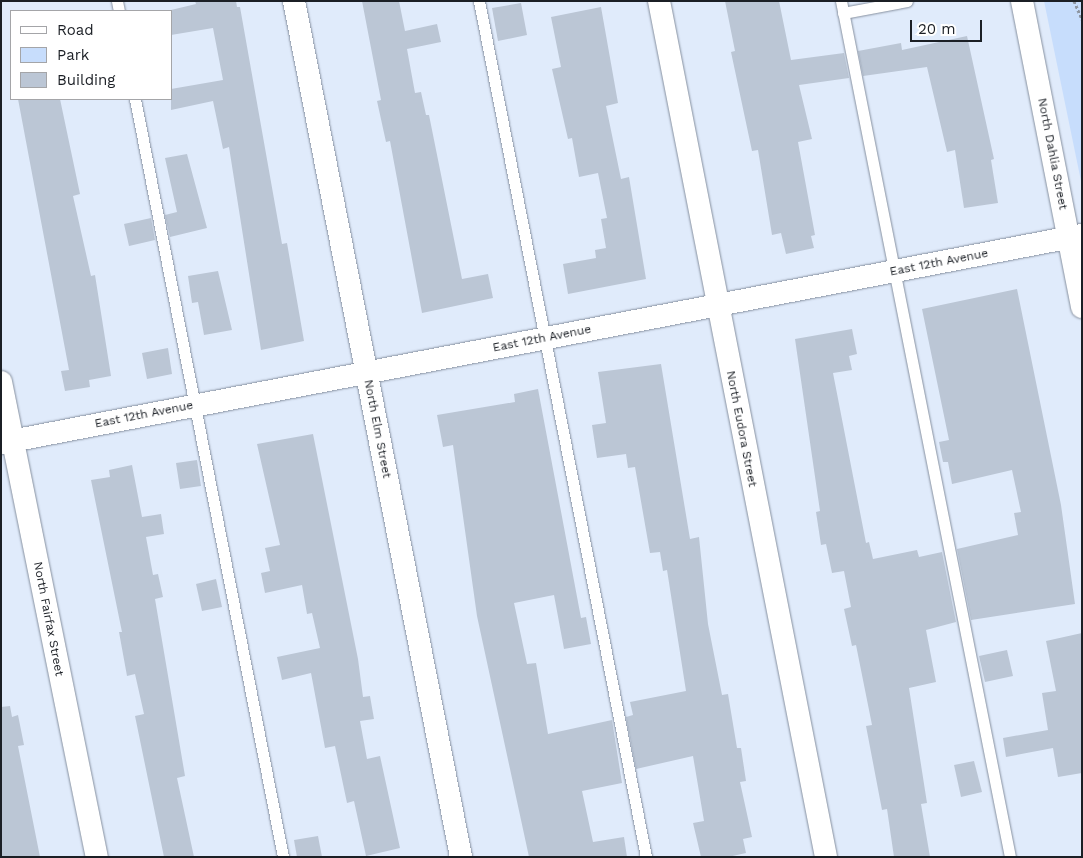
<!DOCTYPE html>
<style>
body{margin:0}
#map{position:relative;width:1083px;height:858px;overflow:hidden;background:#e0ebfb;font-family:"Work Sans",sans-serif}
div>[style]{position:absolute}
.green>*{inset:0;background:#c7ddfc}
.building>*{inset:0;background:#bbc6d5}
.path>*{height:3px;margin-top:-1.5px;transform-origin:0;background:repeating-linear-gradient(90deg,#8d95a1 0 2.5px,transparent 0 5px)}
.roads{filter:drop-shadow(0 0 1px #86909f) drop-shadow(0 0 1px #86909f)}
.lane>*{height:11px;margin:-5.5px;padding:0 5.5px;transform-origin:5.5px;border-radius:5.5px;background:#fff}
.street>*{height:22px;margin:-11px;padding:0 11px;transform-origin:11px;border-radius:11px;background:#fff}
span{translate:-50% -50%;white-space:nowrap;text-align:center;line-height:1.15;-webkit-text-stroke:5px #fff;paint-order:stroke}
.street-label{font-size:12px;color:#1b1f25}
.frame{position:absolute;inset:0;border:2px solid #1b1f25;pointer-events:none}
.legend{position:absolute;left:10px;top:10px;width:162px;height:90px;box-sizing:border-box;background:#fff;border:1px solid #a4a5a8;margin:0;padding:6px 9px;list-style:none;font-size:15px;color:#1b1f25}
.legend li{display:flex;align-items:center;gap:10px;height:25px}
.legend b{width:25px;border:1px solid #a4a5a8}
.scale{position:absolute;left:910px;top:20px;width:72px;height:22px;box-sizing:border-box;border:2px solid #1b1f25;border-top:0;padding-left:6px;font-size:15px;line-height:18px;white-space:nowrap;color:#1b1f25;-webkit-text-stroke:4px #fff;paint-order:stroke}
</style>
<div id="map">
<div class="green">
<i style="clip-path:polygon(1044px 1px,1082px 1px,1082px 186px)"></i>
</div>
<div class="building">
<i style="clip-path:polygon(195px 1px,236px 1px,237px 7px,240px 7px,282px 244px,287px 243px,304px 341px,261px 350px,229px 147px,223px 149px,213px 101px,171px 110px,171px 89px,223px 80px,213px 28px,171px 35px,171px 10px,196px 4px)"></i>
<i style="clip-path:polygon(362px 1px,399px 1px,405px 31px,437px 24px,441px 42px,407px 49px,415px 93px,421px 92px,426px 115px,429px 115px,462px 279px,488px 274px,493px 298px,422px 313px,390px 141px,386px 142px,377px 101px,381px 100px)"></i>
<i style="clip-path:polygon(725px 1px,779px 1px,791px 60px,844px 53px,849px 78px,799px 85px,812px 139px,798px 142px,815px 235px,811px 236px,814px 248px,786px 254px,781px 233px,772px 235px,758px 150px,752px 151px,731px 52px,735px 51px)"></i>
<i style="clip-path:polygon(521px 3px,527px 35px,498px 41px,492px 8px)"></i>
<i style="clip-path:polygon(601px 7px,618px 103px,606px 106px,621px 179px,629px 177px,646px 279px,568px 294px,563px 264px,596px 258px,595px 250px,606px 248px,601px 219px,607px 218px,598px 173px,579px 177px,572px 138px,568px 139px,552px 69px,561px 67px,551px 17px)"></i>
<i style="clip-path:polygon(967px 36px,994px 159px,991px 160px,998px 203px,964px 208px,955px 150px,947px 152px,927px 67px,863px 76px,858px 51px,901px 43px,902px 50px)"></i>
<i style="clip-path:polygon(18px 99px,60px 99px,80px 194px,73px 196px,91px 276px,95px 275px,111px 376px,89px 380px,90px 387px,65px 391px,61px 371px,69px 370px)"></i>
<i style="clip-path:polygon(187px 154px,207px 228px,170px 237px,165px 215px,177px 212px,165px 158px)"></i>
<i style="clip-path:polygon(151px 218px,155px 240px,129px 246px,124px 224px)"></i>
<i style="clip-path:polygon(218px 271px,232px 330px,204px 335px,198px 302px,192px 303px,188px 276px)"></i>
<i style="clip-path:polygon(1017px 289px,1061px 505px,1075px 604px,971px 620px,957px 549px,1018px 535px,1014px 513px,1021px 512px,1012px 470px,952px 484px,948px 462px,943px 462px,939px 442px,949px 440px,922px 309px)"></i>
<i style="clip-path:polygon(852px 329px,857px 354px,849px 356px,852px 370px,833px 373px,866px 543px,869px 542px,873px 559px,917px 550px,919px 557px,942px 552px,956px 622px,926px 630px,936px 682px,909px 688px,927px 803px,921px 804px,930px 857px,894px 857px,887px 809px,882px 810px,866px 726px,872px 725px,856px 645px,852px 646px,844px 609px,851px 607px,844px 571px,832px 573px,826px 544px,821px 545px,816px 512px,820px 511px,795px 339px)"></i>
<i style="clip-path:polygon(168px 348px,172px 374px,147px 379px,142px 353px)"></i>
<i style="clip-path:polygon(661px 364px,690px 539px,699px 537px,708px 624px,722px 695px,728px 694px,737px 748px,741px 748px,746px 781px,740px 782px,752px 837px,743px 839px,746px 853px,728px 857px,701px 857px,693px 823px,704px 821px,693px 756px,636px 769px,626px 717px,633px 715px,630px 702px,686px 691px,667px 570px,663px 571px,660px 552px,650px 553px,635px 467px,628px 468px,626px 454px,597px 458px,592px 425px,606px 423px,598px 372px)"></i>
<i style="clip-path:polygon(538px 389px,581px 618px,586px 617px,591px 644px,564px 649px,554px 595px,514px 603px,527px 664px,536px 663px,548px 734px,612px 720px,622px 783px,582px 791px,593px 842px,624px 837px,627px 857px,529px 857px,477px 616px,453px 445px,443px 447px,437px 415px,515px 402px,514px 394px)"></i>
<i style="clip-path:polygon(313px 434px,358px 659px,363px 697px,370px 696px,374px 719px,360px 721px,367px 759px,380px 756px,400px 848px,366px 856px,354px 801px,347px 803px,335px 746px,325px 748px,311px 673px,282px 680px,277px 657px,320px 648px,312px 613px,307px 614px,302px 585px,265px 593px,261px 573px,270px 571px,265px 548px,280px 545px,257px 444px)"></i>
<i style="clip-path:polygon(197px 460px,201px 486px,180px 489px,176px 463px)"></i>
<i style="clip-path:polygon(132px 465px,142px 517px,161px 514px,164px 534px,146px 537px,153px 575px,158px 574px,163px 597px,155px 599px,185px 776px,177px 778px,194px 857px,164px 857px,135px 716px,144px 714px,135px 674px,127px 676px,119px 632px,122px 632px,91px 480px,110px 477px,109px 470px)"></i>
<i style="clip-path:polygon(216px 579px,222px 607px,202px 611px,196px 584px)"></i>
<i style="clip-path:polygon(1082px 633px,1082px 773px,1058px 777px,1053px 748px,1006px 757px,1003px 738px,1048px 730px,1042px 693px,1056px 691px,1046px 641px)"></i>
<i style="clip-path:polygon(1007px 650px,1013px 676px,985px 682px,979px 656px)"></i>
<i style="clip-path:polygon(10px 706px,12px 717px,18px 715px,24px 745px,18px 746px,40px 857px,1px 857px,1px 707px)"></i>
<i style="clip-path:polygon(974px 761px,982px 792px,961px 797px,954px 765px)"></i>
<i style="clip-path:polygon(318px 836px,322px 857px,297px 857px,294px 840px)"></i>
</div>
<div class="path">
<i style="left:1074px;top:1px;width:20px;rotate:66deg"></i>
</div>
<div class="roads">
<div class="lane">
<i style="left:117px;top:1px;width:10px;rotate:79deg"></i>
<i style="left:479px;top:1px;width:872px;rotate:78.96deg"></i>
<i style="left:841px;top:1px;width:873px;rotate:78.83deg"></i>
<i style="left:843px;top:13px;width:65px;rotate:-10.6deg"></i>
<i style="left:135px;top:99px;width:772px;rotate:78.95deg"></i>
</div>
<div class="street">
<i style="left:294px;top:1px;width:872px;rotate:78.96deg"></i>
<i style="left:659px;top:1px;width:872px;rotate:78.96deg"></i>
<i style="left:1022px;top:1px;width:312px;rotate:78.9deg"></i>
<i style="left:1px;top:382px;width:485px;rotate:78.6deg"></i>
<i style="left:1px;top:443px;width:1101px;rotate:-10.89deg"></i>
</div>
</div>
<div class="street-label">
<span style="left:1052px;top:154px;rotate:79deg">North Dahlia Street</span>
<span style="left:939px;top:263px;rotate:-11deg">East 12th Avenue</span>
<span style="left:542px;top:339px;rotate:-11deg">East 12th Avenue</span>
<span style="left:144px;top:415px;rotate:-11deg">East 12th Avenue</span>
<span style="left:377px;top:429px;rotate:79deg">North Elm Street</span>
<span style="left:741px;top:429px;rotate:79deg">North Eudora Street</span>
<span style="left:48px;top:619px;rotate:79deg">North Fairfax Street</span>
</div>
<div class="frame"></div>
<ul class="legend">
<li><b style="height:6px;background:#fff"></b>Road</li>
<li><b style="height:14px;background:#c7ddfc"></b>Park</li>
<li><b style="height:14px;background:#bbc6d5"></b>Building</li>
</ul>
<div class="scale">20 m</div>
</div>
